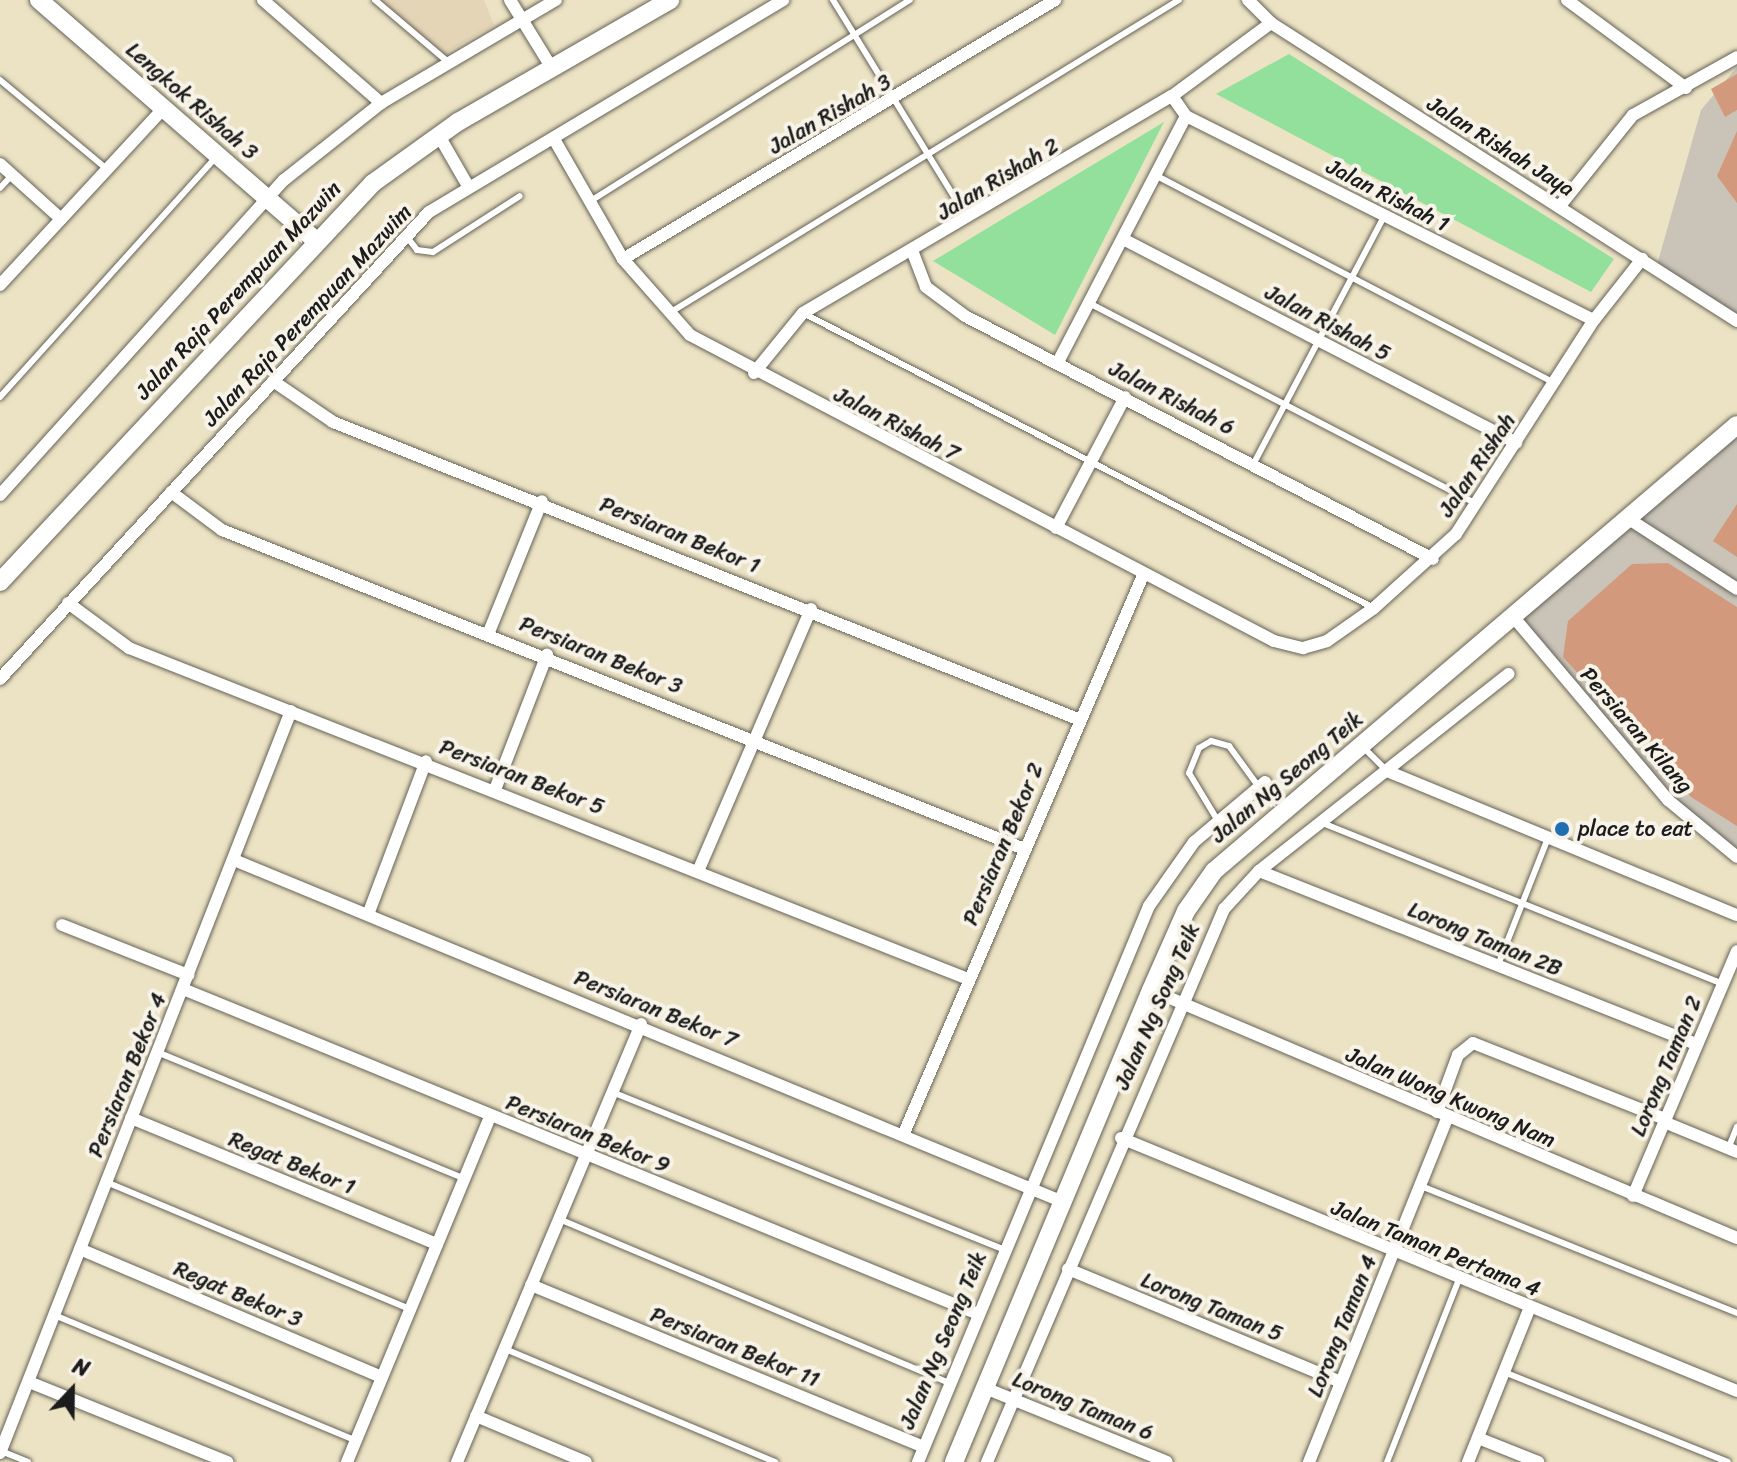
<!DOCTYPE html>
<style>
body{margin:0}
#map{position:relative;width:1737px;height:1462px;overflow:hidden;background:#ece3c4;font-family:Sriracha,sans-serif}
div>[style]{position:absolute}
.built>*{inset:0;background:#e5d5b7}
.industrial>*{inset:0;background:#c9c3b8}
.green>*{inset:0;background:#93e09d}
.building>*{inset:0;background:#d3997c}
.roads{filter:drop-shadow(0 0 2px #656257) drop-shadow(0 0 2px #656257)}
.lane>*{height:6px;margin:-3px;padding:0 3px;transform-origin:3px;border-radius:3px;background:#fff}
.street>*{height:12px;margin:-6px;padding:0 6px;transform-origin:6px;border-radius:6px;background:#fff}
.secondary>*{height:18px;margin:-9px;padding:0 9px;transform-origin:9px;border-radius:9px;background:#fff}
.dots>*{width:22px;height:22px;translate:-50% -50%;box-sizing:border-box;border:4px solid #f7f3e8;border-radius:50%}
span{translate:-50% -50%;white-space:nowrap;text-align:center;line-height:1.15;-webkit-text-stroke:8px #f7f3e8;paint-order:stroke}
.street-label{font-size:22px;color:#1c1c1c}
.poi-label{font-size:22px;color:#1c1c1c}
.left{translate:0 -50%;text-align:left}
.north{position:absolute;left:32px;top:1350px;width:80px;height:80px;-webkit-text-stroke:6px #f7f3e8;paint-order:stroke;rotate:22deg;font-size:22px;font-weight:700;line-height:32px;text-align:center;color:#1c1c1c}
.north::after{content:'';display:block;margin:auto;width:28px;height:36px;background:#1c1c1c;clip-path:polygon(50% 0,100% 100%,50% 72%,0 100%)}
</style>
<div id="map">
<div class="built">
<i style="clip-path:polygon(376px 0,484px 0,494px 25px,441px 56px)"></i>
</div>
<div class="industrial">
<i style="clip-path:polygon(1737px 67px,1737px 321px,1657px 265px,1701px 110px)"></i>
<i style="clip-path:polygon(1737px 419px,1737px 851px,1695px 823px,1516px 615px)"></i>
</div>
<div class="green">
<i style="clip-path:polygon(1289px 54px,1614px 259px,1591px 292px,1216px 94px)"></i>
<i style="clip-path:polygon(1164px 122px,1055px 335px,933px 261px)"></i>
</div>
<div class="building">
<i style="clip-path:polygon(1737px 74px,1737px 110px,1725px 117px,1711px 89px)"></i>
<i style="clip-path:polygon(1737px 131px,1737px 203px,1717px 176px)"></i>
<i style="clip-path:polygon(1737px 504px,1737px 557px,1713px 541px)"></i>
<i style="clip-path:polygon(1668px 563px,1737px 607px,1737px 826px,1691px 797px,1563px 657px,1568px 621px,1632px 564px)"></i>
</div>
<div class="roads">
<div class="lane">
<i style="left:375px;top:0;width:96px;rotate:40.3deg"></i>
<i style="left:833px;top:0;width:256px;rotate:58.4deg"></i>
<i style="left:0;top:80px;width:139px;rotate:39.8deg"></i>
<i style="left:1155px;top:175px;width:449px;rotate:27.5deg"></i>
<i style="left:0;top:188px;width:16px;rotate:-47deg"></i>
<i style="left:589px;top:202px;width:379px;rotate:-32.2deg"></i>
<i style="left:407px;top:237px;width:16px;rotate:52deg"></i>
<i style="left:417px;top:250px;width:16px;rotate:7deg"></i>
<i style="left:433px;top:252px;width:103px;rotate:-32.8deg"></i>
<i style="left:1089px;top:303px;width:436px;rotate:27.4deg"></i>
<i style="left:671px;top:312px;width:596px;rotate:-31.56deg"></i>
<i style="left:803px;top:313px;width:640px;rotate:27.33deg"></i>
<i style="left:0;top:397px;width:323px;rotate:-48deg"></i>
<i style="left:1254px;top:463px;width:279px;rotate:-62.2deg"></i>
<i style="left:1364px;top:748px;width:33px;rotate:45deg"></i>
<i style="left:1218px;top:821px;width:56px;rotate:-121.1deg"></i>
<i style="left:1189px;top:773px;width:27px;rotate:-68deg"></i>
<i style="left:1199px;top:748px;width:14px;rotate:-30deg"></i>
<i style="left:1211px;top:741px;width:19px;rotate:16deg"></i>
<i style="left:1229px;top:746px;width:51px;rotate:53.8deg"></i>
<i style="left:1320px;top:822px;width:434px;rotate:21.9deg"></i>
<i style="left:1498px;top:965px;width:136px;rotate:-68.5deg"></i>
<i style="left:157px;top:1052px;width:333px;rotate:22.4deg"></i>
<i style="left:612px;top:1092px;width:424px;rotate:21.9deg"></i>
<i style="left:1728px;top:1149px;width:24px;rotate:-68deg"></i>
<i style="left:106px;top:1182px;width:329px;rotate:22.7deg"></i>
<i style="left:1421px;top:1186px;width:341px;rotate:21.9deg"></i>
<i style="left:559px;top:1219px;width:424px;rotate:22.8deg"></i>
<i style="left:54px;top:1315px;width:327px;rotate:22.6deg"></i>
<i style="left:505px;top:1349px;width:293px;rotate:22.7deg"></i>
<i style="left:1504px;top:1372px;width:241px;rotate:21.9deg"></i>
<i style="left:1px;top:1451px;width:29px;rotate:22deg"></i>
<i style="left:1387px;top:1462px;width:197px;rotate:-68.5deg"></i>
</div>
<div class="street">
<i style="left:263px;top:0;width:157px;rotate:41.1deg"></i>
<i style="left:510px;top:0;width:82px;rotate:58.4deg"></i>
<i style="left:1248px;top:0;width:33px;rotate:45deg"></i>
<i style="left:1271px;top:23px;width:553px;rotate:32.6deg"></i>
<i style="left:1567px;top:0;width:148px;rotate:36.5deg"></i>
<i style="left:1172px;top:96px;width:24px;rotate:55deg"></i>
<i style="left:1186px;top:116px;width:456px;rotate:26.6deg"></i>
<i style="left:438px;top:134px;width:60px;rotate:60deg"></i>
<i style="left:554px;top:139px;width:138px;rotate:60.1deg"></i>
<i style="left:623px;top:259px;width:101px;rotate:48.6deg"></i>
<i style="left:690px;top:335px;width:659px;rotate:27.65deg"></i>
<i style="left:1274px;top:641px;width:30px;rotate:14deg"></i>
<i style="left:1303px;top:648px;width:25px;rotate:-16deg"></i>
<i style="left:1327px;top:641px;width:57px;rotate:-35.1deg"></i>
<i style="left:1374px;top:608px;width:110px;rotate:-42.1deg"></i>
<i style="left:1456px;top:534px;width:255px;rotate:-57.2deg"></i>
<i style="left:1594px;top:320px;width:78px;rotate:-51.8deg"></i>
<i style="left:0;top:164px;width:82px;rotate:42deg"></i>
<i style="left:1559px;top:207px;width:118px;rotate:-51.2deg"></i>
<i style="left:1633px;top:115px;width:119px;rotate:-29.1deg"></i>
<i style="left:1123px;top:239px;width:443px;rotate:27.4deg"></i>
<i style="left:913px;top:253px;width:36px;rotate:69deg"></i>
<i style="left:926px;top:287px;width:49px;rotate:36.6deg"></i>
<i style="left:965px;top:316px;width:527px;rotate:27.44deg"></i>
<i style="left:623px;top:259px;width:504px;rotate:-30.94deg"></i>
<i style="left:0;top:285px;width:241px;rotate:-47.2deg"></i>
<i style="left:1058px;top:362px;width:277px;rotate:-62.5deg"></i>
<i style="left:754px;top:373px;width:77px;rotate:-50.8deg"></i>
<i style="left:803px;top:313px;width:428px;rotate:-30.5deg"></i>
<i style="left:1172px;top:96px;width:123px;rotate:-36.4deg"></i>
<i style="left:273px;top:381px;width:73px;rotate:34.3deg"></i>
<i style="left:333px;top:422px;width:802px;rotate:21.74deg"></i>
<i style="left:171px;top:492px;width:64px;rotate:36.7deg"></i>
<i style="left:222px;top:530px;width:861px;rotate:21.68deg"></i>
<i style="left:0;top:495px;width:424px;rotate:-48deg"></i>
<i style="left:284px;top:180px;width:124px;rotate:-38.4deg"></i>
<i style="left:381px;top:103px;width:203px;rotate:-30.5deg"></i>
<i style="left:1632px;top:521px;width:125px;rotate:32.9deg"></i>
<i style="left:1056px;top:528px;width:148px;rotate:-62.2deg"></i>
<i style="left:68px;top:603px;width:76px;rotate:36.4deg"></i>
<i style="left:129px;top:648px;width:902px;rotate:21.53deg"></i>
<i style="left:1516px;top:620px;width:236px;rotate:49.8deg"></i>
<i style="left:1668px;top:800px;width:89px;rotate:39.6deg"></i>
<i style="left:489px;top:632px;width:141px;rotate:-68deg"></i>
<i style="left:0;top:679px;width:634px;rotate:-47.43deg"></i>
<i style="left:429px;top:212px;width:413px;rotate:-30.9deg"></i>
<i style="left:1387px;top:771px;width:378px;rotate:22.4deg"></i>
<i style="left:496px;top:787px;width:142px;rotate:-68.9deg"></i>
<i style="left:234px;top:860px;width:895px;rotate:22.41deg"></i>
<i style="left:699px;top:869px;width:283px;rotate:-66.7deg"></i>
<i style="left:1259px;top:871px;width:471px;rotate:21.6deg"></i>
<i style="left:369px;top:912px;width:161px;rotate:-69.3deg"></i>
<i style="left:62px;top:925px;width:136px;rotate:21.6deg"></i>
<i style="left:183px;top:989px;width:859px;rotate:22.23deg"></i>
<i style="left:1151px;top:990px;width:636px;rotate:22.94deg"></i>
<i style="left:1437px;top:1112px;width:61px;rotate:-69.8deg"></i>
<i style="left:1458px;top:1055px;width:19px;rotate:-39deg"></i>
<i style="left:1473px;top:1043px;width:206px;rotate:21.6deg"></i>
<i style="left:131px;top:1118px;width:331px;rotate:22.4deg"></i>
<i style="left:1664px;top:1122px;width:79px;rotate:22.3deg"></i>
<i style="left:904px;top:1133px;width:609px;rotate:-66.8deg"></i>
<i style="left:1121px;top:1138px;width:666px;rotate:22.33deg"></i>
<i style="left:1633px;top:1196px;width:266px;rotate:-67deg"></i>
<i style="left:80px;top:1249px;width:327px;rotate:23deg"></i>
<i style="left:1068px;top:1269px;width:295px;rotate:22.5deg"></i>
<i style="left:531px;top:1285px;width:425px;rotate:22.4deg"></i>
<i style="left:29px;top:1382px;width:214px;rotate:22deg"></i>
<i style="left:985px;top:1388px;width:196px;rotate:22.1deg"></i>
<i style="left:476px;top:1416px;width:119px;rotate:22.7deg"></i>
<i style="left:1478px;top:1438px;width:65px;rotate:21.8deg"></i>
<i style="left:0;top:1453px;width:797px;rotate:-68.59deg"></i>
<i style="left:347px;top:1462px;width:374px;rotate:-67.5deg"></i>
<i style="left:457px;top:1462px;width:475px;rotate:-67.2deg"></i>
<i style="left:918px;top:1462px;width:602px;rotate:-67.44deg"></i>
<i style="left:1149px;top:906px;width:78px;rotate:-54.9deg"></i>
<i style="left:1194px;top:842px;width:93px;rotate:-40.2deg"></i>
<i style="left:987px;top:1462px;width:602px;rotate:-66.8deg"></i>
<i style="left:1224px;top:909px;width:52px;rotate:-47.4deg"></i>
<i style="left:1259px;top:871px;width:318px;rotate:-38.3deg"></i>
<i style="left:1309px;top:1462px;width:372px;rotate:-68.1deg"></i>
<i style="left:1468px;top:1462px;width:167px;rotate:-68.2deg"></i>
</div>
<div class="secondary">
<i style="left:39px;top:0;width:364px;rotate:41deg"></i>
<i style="left:0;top:582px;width:546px;rotate:-46.93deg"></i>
<i style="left:373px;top:183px;width:105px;rotate:-35.7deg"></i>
<i style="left:458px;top:122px;width:245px;rotate:-29.9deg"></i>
<i style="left:954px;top:1462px;width:511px;rotate:-67.35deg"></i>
<i style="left:1151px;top:990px;width:86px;rotate:-66.1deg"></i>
<i style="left:1186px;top:911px;width:49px;rotate:-55deg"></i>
<i style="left:1214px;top:871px;width:687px;rotate:-40.46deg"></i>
</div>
</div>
<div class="dots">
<i style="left:1562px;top:829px;background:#1f6fb2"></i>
</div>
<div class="street-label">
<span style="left:192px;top:101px;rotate:41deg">Lengkok Rishah 3</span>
<span style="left:830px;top:114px;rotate:-30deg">Jalan Rishah 3</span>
<span style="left:1501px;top:146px;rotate:32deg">Jalan Rishah Jaya</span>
<span style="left:998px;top:179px;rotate:-31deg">Jalan Rishah 2</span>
<span style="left:1388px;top:195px;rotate:27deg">Jalan Rishah 1</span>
<span style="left:238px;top:290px;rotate:-47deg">Jalan Raja Perempuan Mazwin</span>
<span style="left:307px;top:315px;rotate:-47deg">Jalan Raja Perempuan Mazwim</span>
<span style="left:1328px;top:323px;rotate:28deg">Jalan Rishah 5</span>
<span style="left:1172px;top:398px;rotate:27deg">Jalan Rishah 6</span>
<span style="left:897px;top:424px;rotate:27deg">Jalan Rishah 7</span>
<span style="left:1477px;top:465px;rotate:-56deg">Jalan Rishah</span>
<span style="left:680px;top:535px;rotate:22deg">Persiaran Bekor 1</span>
<span style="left:601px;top:655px;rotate:22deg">Persiaran Bekor 3</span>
<span style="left:1637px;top:730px;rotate:49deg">Persiaran Kilang</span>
<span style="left:522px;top:777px;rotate:21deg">Persiaran Bekor 5</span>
<span style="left:1287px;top:777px;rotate:-40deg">Jalan Ng Seong Teik</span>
<span style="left:1003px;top:844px;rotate:-67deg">Persiaran Bekor 2</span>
<span style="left:1485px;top:939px;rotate:22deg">Lorong Taman 2B</span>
<span style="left:1157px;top:1006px;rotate:-66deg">Jalan Ng Song Teik</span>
<span style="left:656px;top:1009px;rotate:22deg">Persiaran Bekor 7</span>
<span style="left:1666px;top:1066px;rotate:-67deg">Lorong Taman 2</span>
<span style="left:127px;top:1075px;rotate:-68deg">Persiaran Bekor 4</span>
<span style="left:1451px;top:1097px;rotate:23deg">Jalan Wong Kwong Nam</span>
<span style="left:588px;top:1134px;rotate:22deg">Persiaran Bekor 9</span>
<span style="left:292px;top:1163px;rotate:22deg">Regat Bekor 1</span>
<span style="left:1436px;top:1248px;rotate:22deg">Jalan Taman Pertama 4</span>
<span style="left:238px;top:1294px;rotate:23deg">Regat Bekor 3</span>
<span style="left:1212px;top:1307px;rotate:22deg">Lorong Taman 5</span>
<span style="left:1342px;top:1326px;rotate:-68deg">Lorong Taman 4</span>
<span style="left:943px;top:1340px;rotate:-67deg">Jalan Ng Seong Teik</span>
<span style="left:735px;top:1347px;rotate:22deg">Persiaran Bekor 11</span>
<span style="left:1083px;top:1406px;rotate:22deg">Lorong Taman 6</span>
</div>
<div class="poi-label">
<span class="left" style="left:1578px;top:829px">place to eat</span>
</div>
<div class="north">N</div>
</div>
